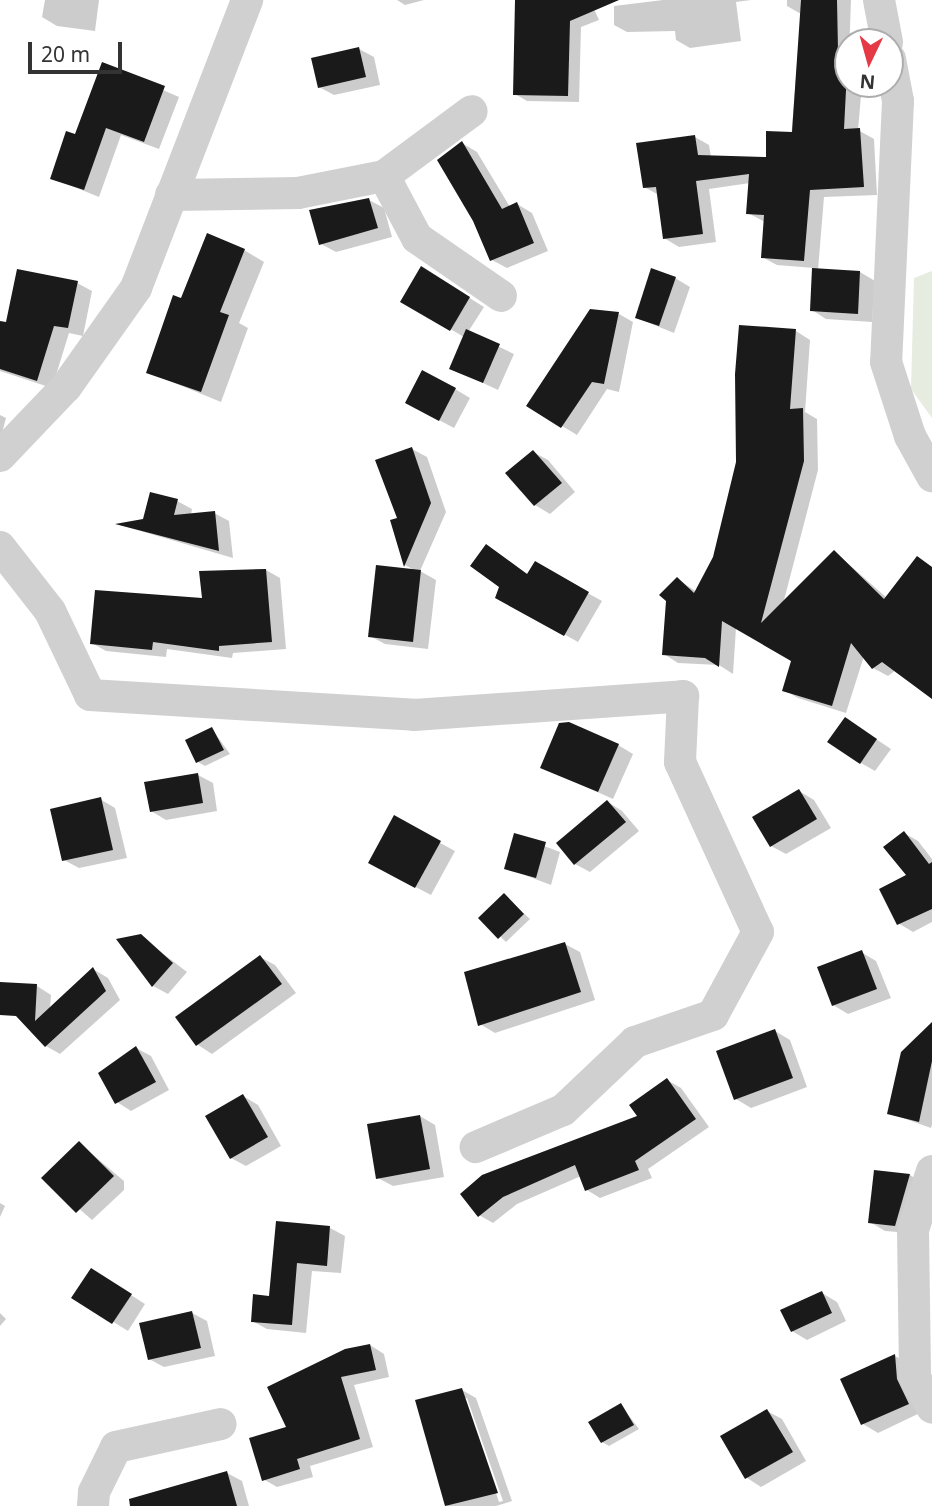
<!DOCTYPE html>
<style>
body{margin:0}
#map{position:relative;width:932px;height:1506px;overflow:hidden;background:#fff;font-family:"Noto Sans",sans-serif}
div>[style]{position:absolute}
.green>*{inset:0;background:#e6ecdf}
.shadow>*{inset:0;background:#0003}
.building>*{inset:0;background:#1a1a1a}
.minor>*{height:32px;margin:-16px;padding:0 16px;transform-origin:16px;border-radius:16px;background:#d0d0d0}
span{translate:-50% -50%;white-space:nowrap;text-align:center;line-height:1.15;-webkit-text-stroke:7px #fff;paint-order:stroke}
.north{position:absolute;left:834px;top:28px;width:70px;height:70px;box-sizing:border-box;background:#fff;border:2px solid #adadad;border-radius:50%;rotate:185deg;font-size:19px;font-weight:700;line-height:28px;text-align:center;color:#333}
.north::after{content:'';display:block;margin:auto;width:24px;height:32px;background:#e63946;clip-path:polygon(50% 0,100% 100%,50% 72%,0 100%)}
.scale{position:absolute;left:28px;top:42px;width:94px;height:32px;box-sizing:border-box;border:4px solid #333;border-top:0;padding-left:9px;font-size:21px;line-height:24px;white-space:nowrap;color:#333;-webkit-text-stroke:5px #fff;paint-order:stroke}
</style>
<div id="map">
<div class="green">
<i style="clip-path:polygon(932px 271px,932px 418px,911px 389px,914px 278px)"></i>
</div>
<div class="shadow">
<i style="clip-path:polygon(45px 0,99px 0,95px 31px,57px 26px,42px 17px)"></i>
<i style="clip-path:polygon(397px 0,424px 0,405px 5px)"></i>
<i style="clip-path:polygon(517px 0,590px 0,599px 20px,581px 27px,579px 102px,527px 101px,515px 94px)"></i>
<i style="clip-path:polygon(663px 0,751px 0,736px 2px,741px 41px,690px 48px,676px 40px,675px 31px,627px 32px,614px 25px,614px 6px)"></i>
<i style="clip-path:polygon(787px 0,851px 0,848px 84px,862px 84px,858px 130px,874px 139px,877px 195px,824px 197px,818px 270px,860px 272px,875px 281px,872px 322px,826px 319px,812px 310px,814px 268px,777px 265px,762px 257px,765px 222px,748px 213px,750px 183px,709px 189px,716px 242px,679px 247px,664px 238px,659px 195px,644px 187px,695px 137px,709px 145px,711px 157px,767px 159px,790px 152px,801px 14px,787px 6px)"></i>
<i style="clip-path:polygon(359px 49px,374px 57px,380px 85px,334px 95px,319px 87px)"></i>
<i style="clip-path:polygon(103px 64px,179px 97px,159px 149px,121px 135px,99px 197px,52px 178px,76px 136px)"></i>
<i style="clip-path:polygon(462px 143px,477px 152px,510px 207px,517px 204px,532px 213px,548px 251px,507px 268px,492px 260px)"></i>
<i style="clip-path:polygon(369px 200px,384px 208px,392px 237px,336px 252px,321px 244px)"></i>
<i style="clip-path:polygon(244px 250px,264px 262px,239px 323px,248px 328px,221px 402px,148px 372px,182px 300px)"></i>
<i style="clip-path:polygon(436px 277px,484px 307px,468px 332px,514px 354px,498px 390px,451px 368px,464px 337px,402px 301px)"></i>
<i style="clip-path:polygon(675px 278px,690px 287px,674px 333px,637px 318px)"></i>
<i style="clip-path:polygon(77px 283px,92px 291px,83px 336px,69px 333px,52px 388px,0 371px,0 324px,7px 325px)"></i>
<i style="clip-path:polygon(619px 314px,633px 322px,619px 392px,607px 389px,577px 435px,529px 406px)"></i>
<i style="clip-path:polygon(796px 331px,810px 340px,805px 412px,817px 419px,818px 470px,783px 604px,835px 552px,887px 598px,918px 558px,932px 567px,932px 697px,896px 670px,888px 676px,873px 668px,864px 656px,846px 713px,798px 698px,784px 690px,793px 660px,736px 628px,733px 674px,719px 665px,678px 663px,664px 654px,677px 579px,697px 592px,715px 557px)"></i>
<i style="clip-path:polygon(455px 389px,470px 398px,454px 428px,422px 411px)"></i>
<i style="clip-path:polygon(0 415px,6px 418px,0 441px)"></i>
<i style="clip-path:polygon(412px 449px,427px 457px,446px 512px,420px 571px,436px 580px,428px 649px,385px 644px,370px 636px,416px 571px,405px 565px,392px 522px,399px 519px)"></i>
<i style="clip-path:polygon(533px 452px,548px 460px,575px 492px,550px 514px,535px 505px,507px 474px)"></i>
<i style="clip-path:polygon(177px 501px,192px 509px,191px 515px,214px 513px,229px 521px,233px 558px,120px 525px,145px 520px)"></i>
<i style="clip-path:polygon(486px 546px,529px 575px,535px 564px,602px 601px,578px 642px,497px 597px,501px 587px)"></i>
<i style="clip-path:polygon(266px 570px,280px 578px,286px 649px,233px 653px,232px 658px,167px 649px,166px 657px,106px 651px,92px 643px,204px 600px)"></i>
<i style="clip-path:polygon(846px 719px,891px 749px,875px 771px,861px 763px)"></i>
<i style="clip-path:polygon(212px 729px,230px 754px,205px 766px,198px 762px)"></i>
<i style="clip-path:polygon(618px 745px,633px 754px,613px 799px,542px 767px)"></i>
<i style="clip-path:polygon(198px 775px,213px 783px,217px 811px,166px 820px,151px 811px)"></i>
<i style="clip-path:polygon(799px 791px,814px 800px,831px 828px,786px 854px,771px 846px)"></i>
<i style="clip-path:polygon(100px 799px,115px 808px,127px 858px,79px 868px,64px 860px)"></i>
<i style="clip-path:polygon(608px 802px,622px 811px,639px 831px,590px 872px,575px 864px)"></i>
<i style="clip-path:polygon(394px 818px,455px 851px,431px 895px,385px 871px)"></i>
<i style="clip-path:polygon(904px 833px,918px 841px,932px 859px,932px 922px,913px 932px,898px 923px,908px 876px)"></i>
<i style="clip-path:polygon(515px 835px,560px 852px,551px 885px,506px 868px)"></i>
<i style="clip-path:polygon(505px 896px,530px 919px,506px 942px,481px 918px)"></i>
<i style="clip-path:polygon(140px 936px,187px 972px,168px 994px,153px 986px)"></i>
<i style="clip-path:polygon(565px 944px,580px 952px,595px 1000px,495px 1033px,480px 1024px)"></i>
<i style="clip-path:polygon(861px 952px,876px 961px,891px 998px,848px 1014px,833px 1005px)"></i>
<i style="clip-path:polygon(260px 957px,275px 965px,296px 993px,212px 1054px,198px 1045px,177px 1018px)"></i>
<i style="clip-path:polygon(93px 969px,108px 978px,120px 1000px,60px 1054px,46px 1046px,0 997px,0 984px,37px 986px,51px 995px,50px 1008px)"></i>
<i style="clip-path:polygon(932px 1024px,932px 1125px,931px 1128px,889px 1113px)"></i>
<i style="clip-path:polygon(775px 1031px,790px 1040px,807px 1087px,751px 1108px,736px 1099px)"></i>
<i style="clip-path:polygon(136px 1048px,151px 1056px,169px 1090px,131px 1111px,117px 1102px)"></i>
<i style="clip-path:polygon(667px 1080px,681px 1088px,709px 1127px,648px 1169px,652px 1178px,600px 1198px,587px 1190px,581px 1176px,517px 1204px,493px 1223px,479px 1215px,483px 1177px,640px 1117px)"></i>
<i style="clip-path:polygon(243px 1096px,258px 1105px,281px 1146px,246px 1166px,231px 1158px)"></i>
<i style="clip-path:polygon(420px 1116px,435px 1125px,444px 1177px,393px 1186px,378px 1178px)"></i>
<i style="clip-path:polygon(80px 1144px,124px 1181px,124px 1190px,92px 1220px,44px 1178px)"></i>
<i style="clip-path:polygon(876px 1172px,910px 1175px,924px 1184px,910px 1233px,885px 1231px,870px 1222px)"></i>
<i style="clip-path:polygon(0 1203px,5px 1206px,0 1217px)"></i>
<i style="clip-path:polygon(277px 1223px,330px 1228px,345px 1236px,341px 1273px,312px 1271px,306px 1333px,267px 1329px,252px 1321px,271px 1297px)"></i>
<i style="clip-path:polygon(106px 1279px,145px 1304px,128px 1331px,73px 1297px)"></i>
<i style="clip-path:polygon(822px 1293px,837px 1302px,846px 1321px,807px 1340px,792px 1331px)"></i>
<i style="clip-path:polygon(0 1313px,6px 1319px,0 1326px)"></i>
<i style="clip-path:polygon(192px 1313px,207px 1321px,215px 1356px,164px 1367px,149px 1359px)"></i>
<i style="clip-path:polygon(370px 1345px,384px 1354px,389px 1377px,354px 1385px,373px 1447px,310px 1466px,313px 1477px,277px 1487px,263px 1479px,289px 1428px)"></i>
<i style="clip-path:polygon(895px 1356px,910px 1364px,922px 1412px,878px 1433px,863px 1424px)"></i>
<i style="clip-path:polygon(evenodd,462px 1390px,476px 1398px,512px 1501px,496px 1506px,447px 1506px,417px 1402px,462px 1390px,464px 1398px,467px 1398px,503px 1501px,499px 1502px,464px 1398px)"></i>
<i style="clip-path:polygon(621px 1405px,639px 1429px,609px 1446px,602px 1442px)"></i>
<i style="clip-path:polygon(767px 1411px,782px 1419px,806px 1461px,761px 1487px,747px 1478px,726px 1443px)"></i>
<i style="clip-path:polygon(227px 1473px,242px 1481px,249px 1506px,163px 1506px)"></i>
</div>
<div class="building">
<i style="clip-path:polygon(515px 0,619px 0,570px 21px,568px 96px,513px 95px)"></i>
<i style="clip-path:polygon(801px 0,837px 0,838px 50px,848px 51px,844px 129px,860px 128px,864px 187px,810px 190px,804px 261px,761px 258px,764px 215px,746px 214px,749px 174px,696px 181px,703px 234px,663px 239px,656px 187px,643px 188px,636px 143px,695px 135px,698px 155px,766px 157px,766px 131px,792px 132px)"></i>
<i style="clip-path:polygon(359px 47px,366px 77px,318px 88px,311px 58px)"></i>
<i style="clip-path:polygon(102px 62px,165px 86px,144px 142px,106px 128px,84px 190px,50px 179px,66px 131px,75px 134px)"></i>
<i style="clip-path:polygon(462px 141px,502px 209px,517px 202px,534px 243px,490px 261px,473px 221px,437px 160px)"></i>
<i style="clip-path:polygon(369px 198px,378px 228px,319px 245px,309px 210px)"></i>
<i style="clip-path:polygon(207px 233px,245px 249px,220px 312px,229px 315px,201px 392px,146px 373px,173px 295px,181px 298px)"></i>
<i style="clip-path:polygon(421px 266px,470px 297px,450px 331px,400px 302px)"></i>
<i style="clip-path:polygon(651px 268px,676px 277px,659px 326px,635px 318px)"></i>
<i style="clip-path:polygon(812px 268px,860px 271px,858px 314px,810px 311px)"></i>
<i style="clip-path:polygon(17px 269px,78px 281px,68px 328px,54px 326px,37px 381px,0 369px,0 321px,6px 322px)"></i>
<i style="clip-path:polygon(590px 309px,619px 312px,604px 384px,592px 382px,561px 428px,526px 406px)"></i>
<i style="clip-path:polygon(739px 325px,796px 329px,790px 409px,803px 408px,804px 461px,761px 623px,834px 550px,884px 599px,917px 556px,932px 567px,932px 699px,882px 662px,872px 669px,851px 643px,832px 706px,782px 691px,791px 661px,722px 621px,719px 667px,705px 658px,662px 655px,666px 601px,659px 595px,677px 577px,694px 593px,713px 557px,736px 462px,735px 374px)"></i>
<i style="clip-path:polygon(466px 329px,500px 344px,483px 383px,449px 369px)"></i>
<i style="clip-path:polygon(422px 370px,456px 388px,439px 421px,405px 403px)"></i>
<i style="clip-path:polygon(412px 447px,431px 503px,404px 567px,390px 520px,397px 518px,375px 460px)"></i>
<i style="clip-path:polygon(533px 450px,562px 483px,534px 506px,505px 473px)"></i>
<i style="clip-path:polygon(150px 492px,178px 499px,174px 515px,215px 511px,219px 551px,115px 524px,143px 519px)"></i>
<i style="clip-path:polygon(486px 544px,527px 574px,535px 561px,589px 592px,564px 636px,495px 598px,499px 587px,470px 566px)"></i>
<i style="clip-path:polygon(376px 565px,421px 570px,413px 642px,368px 637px)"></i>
<i style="clip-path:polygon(266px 569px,272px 642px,219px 646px,219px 651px,153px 642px,152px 650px,90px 644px,95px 590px,202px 598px,199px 571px)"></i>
<i style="clip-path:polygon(845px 717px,877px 739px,860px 764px,827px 742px)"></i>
<i style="clip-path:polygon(569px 722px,619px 744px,598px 792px,540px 768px,559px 723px)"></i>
<i style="clip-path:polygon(212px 727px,224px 750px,196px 763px,185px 740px)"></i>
<i style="clip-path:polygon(198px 773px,203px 803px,150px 812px,144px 782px)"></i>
<i style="clip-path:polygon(799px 789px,817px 819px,770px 847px,752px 817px)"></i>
<i style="clip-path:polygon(101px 797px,113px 850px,62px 861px,50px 809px)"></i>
<i style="clip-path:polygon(607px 800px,626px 822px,574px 865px,556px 843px)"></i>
<i style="clip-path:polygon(394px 815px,441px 841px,415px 888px,368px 863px)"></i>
<i style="clip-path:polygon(904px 831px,929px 864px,932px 862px,932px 909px,897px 925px,879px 889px,906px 875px,883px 847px)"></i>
<i style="clip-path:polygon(514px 833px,546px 842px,536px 878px,504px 869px)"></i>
<i style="clip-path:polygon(504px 893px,524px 914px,498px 939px,478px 918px)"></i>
<i style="clip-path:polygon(141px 934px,173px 963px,152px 987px,116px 939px)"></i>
<i style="clip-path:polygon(565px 942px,581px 992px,478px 1026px,464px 972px)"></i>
<i style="clip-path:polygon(862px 950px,877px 989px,832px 1006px,817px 967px)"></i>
<i style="clip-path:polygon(260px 955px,282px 984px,196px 1046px,175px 1017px)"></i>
<i style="clip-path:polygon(93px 967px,106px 991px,45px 1047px,16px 1016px,0 1015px,0 982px,37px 984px,35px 1021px)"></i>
<i style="clip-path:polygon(932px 1022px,932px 1061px,919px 1122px,887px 1114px,901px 1052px)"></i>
<i style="clip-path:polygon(775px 1029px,793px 1078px,734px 1100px,716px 1051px)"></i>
<i style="clip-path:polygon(136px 1046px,156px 1082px,115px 1104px,98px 1073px)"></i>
<i style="clip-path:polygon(667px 1078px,696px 1119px,635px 1161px,639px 1170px,585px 1191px,575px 1165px,503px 1197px,478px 1217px,460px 1194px,482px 1175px,637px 1116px,629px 1105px)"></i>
<i style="clip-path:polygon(243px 1094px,268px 1137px,230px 1159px,205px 1116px)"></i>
<i style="clip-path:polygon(420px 1115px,430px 1169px,376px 1179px,367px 1124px)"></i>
<i style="clip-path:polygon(79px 1141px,114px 1176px,76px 1213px,41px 1178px)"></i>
<i style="clip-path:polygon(874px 1170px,910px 1174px,895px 1226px,868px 1223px)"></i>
<i style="clip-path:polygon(276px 1221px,330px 1226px,327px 1266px,297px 1263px,292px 1325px,251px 1322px,253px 1294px,269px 1296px)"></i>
<i style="clip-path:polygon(91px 1268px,132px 1294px,112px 1324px,71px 1298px)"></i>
<i style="clip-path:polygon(822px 1291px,832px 1313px,791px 1332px,780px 1310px)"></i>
<i style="clip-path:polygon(192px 1311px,201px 1348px,148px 1360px,139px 1323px)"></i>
<i style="clip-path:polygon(370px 1344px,376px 1370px,341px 1377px,360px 1439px,297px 1459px,300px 1469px,262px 1481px,249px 1438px,286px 1427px,267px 1387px,345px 1349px)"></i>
<i style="clip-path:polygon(895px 1354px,897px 1379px,909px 1404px,861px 1425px,840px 1379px)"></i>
<i style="clip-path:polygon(462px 1388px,498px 1493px,445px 1506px,415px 1400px)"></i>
<i style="clip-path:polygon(621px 1403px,634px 1425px,601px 1443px,588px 1422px)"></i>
<i style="clip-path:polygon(767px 1409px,793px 1452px,745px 1479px,720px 1436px)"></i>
<i style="clip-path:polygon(227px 1471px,237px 1506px,130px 1506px,129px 1499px)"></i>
</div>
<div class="minor">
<i style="left:879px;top:0;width:43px;rotate:79.2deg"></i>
<i style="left:890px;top:59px;width:43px;rotate:79.2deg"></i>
<i style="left:898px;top:101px;width:261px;rotate:92.6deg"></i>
<i style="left:886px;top:362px;width:78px;rotate:72deg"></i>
<i style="left:910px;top:436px;width:46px;rotate:61.2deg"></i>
<i style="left:384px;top:176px;width:109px;rotate:-36.5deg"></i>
<i style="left:171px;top:195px;width:127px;rotate:-0.9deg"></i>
<i style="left:298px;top:193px;width:88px;rotate:-11.2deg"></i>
<i style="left:384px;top:176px;width:70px;rotate:62deg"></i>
<i style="left:417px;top:238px;width:102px;rotate:34.6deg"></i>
<i style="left:0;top:456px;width:95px;rotate:-46.3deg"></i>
<i style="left:66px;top:387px;width:121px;rotate:-54.7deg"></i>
<i style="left:136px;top:288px;width:309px;rotate:-68.9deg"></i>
<i style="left:0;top:547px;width:81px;rotate:52deg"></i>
<i style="left:50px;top:611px;width:93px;rotate:64.5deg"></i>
<i style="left:90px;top:695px;width:325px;rotate:3.5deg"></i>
<i style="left:414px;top:715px;width:270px;rotate:-4deg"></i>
<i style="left:683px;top:696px;width:66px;rotate:92.6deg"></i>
<i style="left:680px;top:762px;width:187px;rotate:65.4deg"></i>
<i style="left:758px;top:932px;width:94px;rotate:118.5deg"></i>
<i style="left:713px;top:1015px;width:83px;rotate:160.9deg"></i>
<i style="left:635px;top:1042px;width:99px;rotate:136.6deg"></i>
<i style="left:563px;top:1110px;width:95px;rotate:157deg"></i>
<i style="left:932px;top:1171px;width:62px;rotate:107.9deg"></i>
<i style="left:913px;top:1230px;width:148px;rotate:89.2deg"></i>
<i style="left:915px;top:1378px;width:34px;rotate:60deg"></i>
<i style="left:93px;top:1506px;width:14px;rotate:-86deg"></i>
<i style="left:94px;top:1492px;width:50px;rotate:-63.9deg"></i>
<i style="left:116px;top:1447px;width:107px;rotate:-12.4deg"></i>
</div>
<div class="north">N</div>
<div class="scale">20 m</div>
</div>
